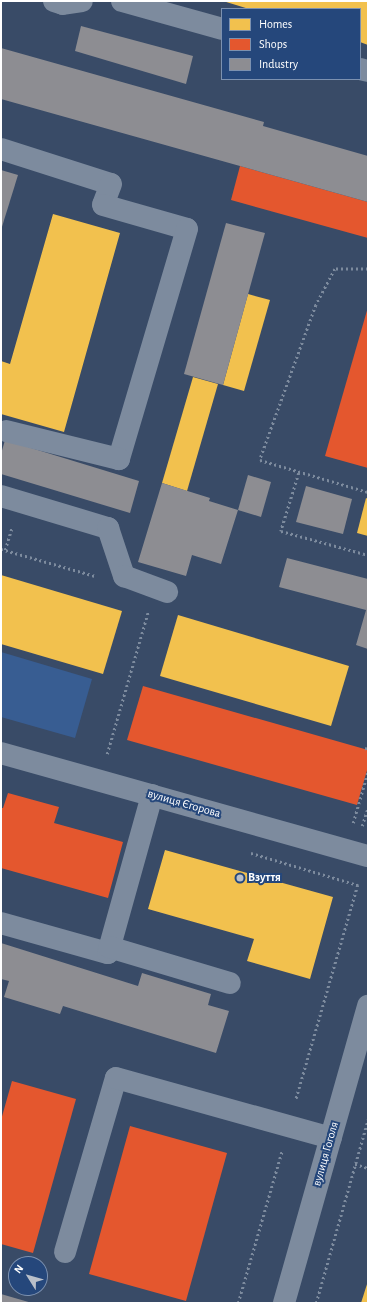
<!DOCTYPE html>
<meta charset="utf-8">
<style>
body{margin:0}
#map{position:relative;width:369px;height:1304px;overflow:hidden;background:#394b67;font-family:"Alegreya Sans",sans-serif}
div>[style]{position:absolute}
.green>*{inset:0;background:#385d92}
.homes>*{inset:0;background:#f2c14e}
.shops>*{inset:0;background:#e4572e}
.industry>*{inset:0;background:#8d8d92}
.path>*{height:2.5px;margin-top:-1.25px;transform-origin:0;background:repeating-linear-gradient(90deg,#7d8b9e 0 2px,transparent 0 5px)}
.minor>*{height:22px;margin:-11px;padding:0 11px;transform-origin:11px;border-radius:11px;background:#7d8b9e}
.dots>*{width:11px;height:11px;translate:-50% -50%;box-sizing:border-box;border:2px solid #25477b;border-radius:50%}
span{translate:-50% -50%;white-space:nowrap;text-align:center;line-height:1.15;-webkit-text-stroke:4px #25477b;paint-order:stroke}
.street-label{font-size:12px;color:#fff}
.poi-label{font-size:12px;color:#fff;font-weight:700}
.left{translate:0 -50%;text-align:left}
.frame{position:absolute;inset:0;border:2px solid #fff;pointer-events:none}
.legend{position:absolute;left:221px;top:8px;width:140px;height:72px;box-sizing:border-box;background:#25477b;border:1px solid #7c91b0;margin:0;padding:5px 7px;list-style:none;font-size:12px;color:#fff}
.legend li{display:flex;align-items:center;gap:8px;height:20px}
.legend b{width:20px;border:1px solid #7c91b0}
.north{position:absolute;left:8px;top:1256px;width:40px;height:40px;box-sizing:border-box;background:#25477b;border:1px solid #7c91b0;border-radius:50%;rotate:307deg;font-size:11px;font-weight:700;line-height:16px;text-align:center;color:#fff}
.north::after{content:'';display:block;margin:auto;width:14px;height:18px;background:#bac0ca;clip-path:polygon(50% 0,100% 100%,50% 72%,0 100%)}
</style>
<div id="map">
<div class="green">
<i style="clip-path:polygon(1px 652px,92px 679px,75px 738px,1px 717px)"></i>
</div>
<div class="homes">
<i style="clip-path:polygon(223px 1px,368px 1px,368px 45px,360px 42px,360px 9px,249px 9px)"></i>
<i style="clip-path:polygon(53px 214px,120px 233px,64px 432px,1px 414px,1px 361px,10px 364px)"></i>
<i style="clip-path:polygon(248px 294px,270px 300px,244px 391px,223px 385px)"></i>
<i style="clip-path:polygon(193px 377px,218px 384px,187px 491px,162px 483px)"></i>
<i style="clip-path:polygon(366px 498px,368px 499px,368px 536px,357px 533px)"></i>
<i style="clip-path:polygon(1px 575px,122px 611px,103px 674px,1px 644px)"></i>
<i style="clip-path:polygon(178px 615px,349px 666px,331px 726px,160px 676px)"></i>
<i style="clip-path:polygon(165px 850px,333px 897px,310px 979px,247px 961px,254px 939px,148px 909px)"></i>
<i style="clip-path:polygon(368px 1281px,368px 1303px,361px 1303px)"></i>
</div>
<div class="shops">
<i style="clip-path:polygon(240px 166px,368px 202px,368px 238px,231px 200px)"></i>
<i style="clip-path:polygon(368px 307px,368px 468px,325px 456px)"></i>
<i style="clip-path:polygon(143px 686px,368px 750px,368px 767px,357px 805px,127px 740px)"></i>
<i style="clip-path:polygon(8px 793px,59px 807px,54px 823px,123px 842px,108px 898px,1px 868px,1px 808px,3px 808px)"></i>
<i style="clip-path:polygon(12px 1081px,76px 1099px,33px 1253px,1px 1244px,1px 1120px)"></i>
<i style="clip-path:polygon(130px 1126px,227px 1153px,186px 1301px,89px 1274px)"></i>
</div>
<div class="industry">
<i style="clip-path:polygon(81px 26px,193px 56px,186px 84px,75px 51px)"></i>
<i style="clip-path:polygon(1px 48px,264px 122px,263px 126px,368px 156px,368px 202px,1px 99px)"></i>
<i style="clip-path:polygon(1px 170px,18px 175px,1px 230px)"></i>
<i style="clip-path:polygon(226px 223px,265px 233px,223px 385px,184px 374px)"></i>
<i style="clip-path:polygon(5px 440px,139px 481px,130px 513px,1px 474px,1px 454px)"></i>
<i style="clip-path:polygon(248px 475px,271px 482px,261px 517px,238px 510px)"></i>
<i style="clip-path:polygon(162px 483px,210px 498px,209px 501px,238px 510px,221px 564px,192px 555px,186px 576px,138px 562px)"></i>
<i style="clip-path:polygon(306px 486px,352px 499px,343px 534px,296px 522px)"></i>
<i style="clip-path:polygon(287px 558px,368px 579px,368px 649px,356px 645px,366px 610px,279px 587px)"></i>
<i style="clip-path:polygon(1px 943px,138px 986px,142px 973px,211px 994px,208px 1005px,229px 1011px,216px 1053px,63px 1006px,60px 1014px,4px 997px,9px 981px,1px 979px)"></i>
<i style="clip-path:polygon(1px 1294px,32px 1303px,1px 1303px)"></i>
</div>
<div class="path">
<i style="left:368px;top:269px;width:33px;rotate:180deg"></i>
<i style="left:335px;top:269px;width:41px;rotate:117.8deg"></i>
<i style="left:316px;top:305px;width:165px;rotate:109.9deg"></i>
<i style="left:260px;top:460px;width:113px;rotate:16.5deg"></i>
<i style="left:299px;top:473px;width:61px;rotate:107.2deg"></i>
<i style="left:281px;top:531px;width:90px;rotate:15.4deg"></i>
<i style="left:1px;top:549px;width:98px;rotate:16deg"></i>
<i style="left:5px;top:550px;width:24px;rotate:-73deg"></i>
<i style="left:365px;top:748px;width:3px;rotate:18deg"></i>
<i style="left:107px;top:754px;width:148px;rotate:-73.9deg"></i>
<i style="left:353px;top:823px;width:54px;rotate:-73.9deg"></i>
<i style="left:362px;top:826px;width:20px;rotate:-72deg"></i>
<i style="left:251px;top:853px;width:112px;rotate:16.7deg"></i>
<i style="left:358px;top:885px;width:224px;rotate:106.1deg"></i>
<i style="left:355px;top:1164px;width:14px;rotate:17deg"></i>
<i style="left:238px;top:1303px;width:158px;rotate:-73.9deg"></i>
<i style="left:316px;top:1303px;width:191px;rotate:-74.2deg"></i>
</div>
<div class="minor">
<i style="left:54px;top:1px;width:9px;rotate:18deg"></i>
<i style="left:63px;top:4px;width:19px;rotate:-9deg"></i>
<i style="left:122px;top:1px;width:104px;rotate:15.6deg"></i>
<i style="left:360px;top:69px;width:8px;rotate:14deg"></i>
<i style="left:1px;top:149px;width:115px;rotate:17.7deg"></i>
<i style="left:111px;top:184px;width:22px;rotate:111deg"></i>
<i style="left:103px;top:205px;width:87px;rotate:15.9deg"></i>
<i style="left:187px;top:229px;width:240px;rotate:106.5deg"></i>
<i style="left:119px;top:459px;width:116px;rotate:-166.1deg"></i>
<i style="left:1px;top:496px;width:112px;rotate:16.7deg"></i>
<i style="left:108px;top:528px;width:51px;rotate:71.6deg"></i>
<i style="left:124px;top:576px;width:46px;rotate:20.4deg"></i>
<i style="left:1px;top:753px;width:381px;rotate:15.7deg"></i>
<i style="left:1px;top:923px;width:111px;rotate:15.7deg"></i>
<i style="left:108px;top:953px;width:164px;rotate:-74.4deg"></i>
<i style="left:109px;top:947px;width:126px;rotate:16.6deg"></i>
<i style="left:65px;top:1252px;width:181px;rotate:-73.7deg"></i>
<i style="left:116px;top:1078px;width:223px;rotate:15.6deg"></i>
<i style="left:284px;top:1303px;width:309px;rotate:-74.2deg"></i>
</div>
<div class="dots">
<i style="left:240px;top:878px;background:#bac0ca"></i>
</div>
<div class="street-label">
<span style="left:184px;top:804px;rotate:16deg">вулиця Єгорова</span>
<span style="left:326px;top:1154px;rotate:-74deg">вулиця Гоголя</span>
</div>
<div class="poi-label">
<span class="left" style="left:248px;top:878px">Взуття</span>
</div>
<div class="frame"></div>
<ul class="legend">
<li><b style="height:11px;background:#f2c14e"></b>Homes</li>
<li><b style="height:11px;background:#e4572e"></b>Shops</li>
<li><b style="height:11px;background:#8d8d92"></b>Industry</li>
</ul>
<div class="north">N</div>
</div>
